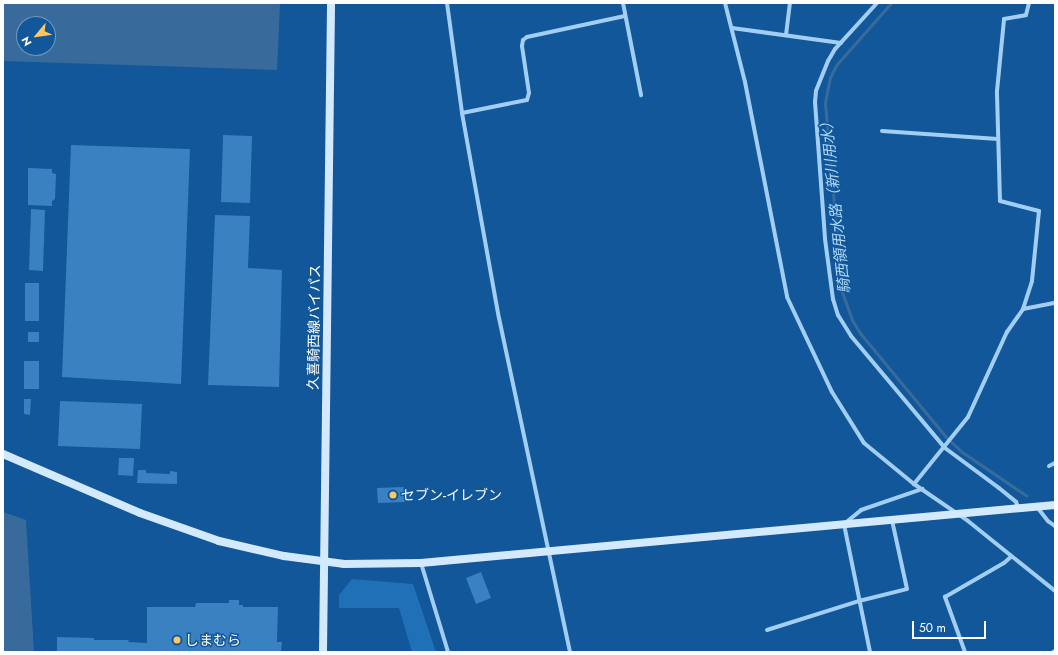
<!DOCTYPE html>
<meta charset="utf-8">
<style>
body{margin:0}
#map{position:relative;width:1058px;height:655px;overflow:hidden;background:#115799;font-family:Jost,"Noto Sans JP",sans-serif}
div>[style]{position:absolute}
.green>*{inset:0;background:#1f70b6}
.water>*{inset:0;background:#386b9b}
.stream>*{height:3px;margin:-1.5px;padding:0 1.5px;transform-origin:1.5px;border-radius:1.5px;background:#386b9b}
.building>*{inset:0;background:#3981c1}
.street>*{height:4px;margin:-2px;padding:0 2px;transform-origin:2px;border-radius:2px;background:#a3cef4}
.secondary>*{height:8px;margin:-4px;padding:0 4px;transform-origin:4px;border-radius:4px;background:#d3e9fd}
.dots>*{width:11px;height:11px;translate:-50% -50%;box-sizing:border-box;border:2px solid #115799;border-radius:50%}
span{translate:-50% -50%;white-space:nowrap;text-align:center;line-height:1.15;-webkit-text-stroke:3px #115799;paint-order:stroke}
.street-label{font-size:14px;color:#fff}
.poi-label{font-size:14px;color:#fff}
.left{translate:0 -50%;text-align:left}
.water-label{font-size:15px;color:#afd8fb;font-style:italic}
.frame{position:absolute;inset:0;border:4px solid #fff;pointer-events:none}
.north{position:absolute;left:16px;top:16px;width:40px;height:40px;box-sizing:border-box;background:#115799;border:1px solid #709ac2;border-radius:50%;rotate:241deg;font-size:11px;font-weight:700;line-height:16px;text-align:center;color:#fff}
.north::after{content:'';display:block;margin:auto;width:14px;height:18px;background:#ffc666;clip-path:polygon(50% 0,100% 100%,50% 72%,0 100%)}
.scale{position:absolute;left:912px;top:621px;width:74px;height:18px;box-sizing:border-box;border:2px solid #fff;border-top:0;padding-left:5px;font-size:12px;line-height:14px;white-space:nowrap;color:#fff;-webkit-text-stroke:3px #115799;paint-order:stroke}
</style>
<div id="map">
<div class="green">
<i style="clip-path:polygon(352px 579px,413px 584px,436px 652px,412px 652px,399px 608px,339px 608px,339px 595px)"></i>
</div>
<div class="water">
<i style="clip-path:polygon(evenodd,3px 3px,280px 3px,277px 70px,3px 61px,3px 3px,24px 24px,48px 24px,48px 48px,24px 48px,24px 24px)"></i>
<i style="clip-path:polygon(3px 512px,26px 520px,34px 652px,3px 652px)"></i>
</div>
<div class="stream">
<i style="left:891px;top:3px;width:81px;rotate:131.5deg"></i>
<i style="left:837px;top:64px;width:15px;rotate:118deg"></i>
<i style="left:830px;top:77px;width:26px;rotate:101deg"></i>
<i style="left:825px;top:103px;width:190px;rotate:84.9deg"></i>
<i style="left:842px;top:292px;width:30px;rotate:70deg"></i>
<i style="left:852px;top:320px;width:15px;rotate:58deg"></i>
<i style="left:860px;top:333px;width:135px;rotate:50.4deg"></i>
<i style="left:946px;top:437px;width:22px;rotate:43deg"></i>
<i style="left:962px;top:452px;width:78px;rotate:34.1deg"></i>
</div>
<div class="building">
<i style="clip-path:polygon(223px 135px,252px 136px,250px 203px,221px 202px)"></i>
<i style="clip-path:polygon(71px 145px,190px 149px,181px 384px,62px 377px)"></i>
<i style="clip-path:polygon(28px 168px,52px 169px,52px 173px,56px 174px,55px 199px,52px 201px,52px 206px,28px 205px)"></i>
<i style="clip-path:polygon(31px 209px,45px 210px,43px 271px,29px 270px)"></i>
<i style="clip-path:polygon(215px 215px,250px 216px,248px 268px,282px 270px,279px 387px,208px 385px)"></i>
<i style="clip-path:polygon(25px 283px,39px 283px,39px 321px,25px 321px)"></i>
<i style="clip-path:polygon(28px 332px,39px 332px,39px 342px,28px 342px)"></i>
<i style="clip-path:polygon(24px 361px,39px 361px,39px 389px,24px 389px)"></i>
<i style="clip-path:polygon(24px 399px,31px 399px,30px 415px,24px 414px)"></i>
<i style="clip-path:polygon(60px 401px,142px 404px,140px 449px,58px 446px)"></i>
<i style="clip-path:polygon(119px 458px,134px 458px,133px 476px,118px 475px)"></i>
<i style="clip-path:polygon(138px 470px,146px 470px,146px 473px,170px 474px,170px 471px,177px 472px,177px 484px,137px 483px)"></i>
<i style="clip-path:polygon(404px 487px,405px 502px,378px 503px,377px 488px)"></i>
<i style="clip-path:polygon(481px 572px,491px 598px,476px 604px,466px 578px)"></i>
<i style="clip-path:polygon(229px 600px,239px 600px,239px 605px,243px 605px,243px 607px,278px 607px,277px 642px,282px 642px,281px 652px,57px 652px,57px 637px,94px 638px,94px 640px,129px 640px,128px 642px,147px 643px,147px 607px,195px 607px,196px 603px,229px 603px)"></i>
</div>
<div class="street">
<i style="left:447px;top:3px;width:111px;rotate:82.2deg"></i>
<i style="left:462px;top:113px;width:208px;rotate:79.8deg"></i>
<i style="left:499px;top:318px;width:341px;rotate:78deg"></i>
<i style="left:623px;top:3px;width:94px;rotate:78.9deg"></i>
<i style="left:725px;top:3px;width:81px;rotate:75.8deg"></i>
<i style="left:745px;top:82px;width:219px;rotate:78.9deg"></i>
<i style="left:787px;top:297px;width:105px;rotate:64.7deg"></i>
<i style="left:832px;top:392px;width:60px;rotate:57.9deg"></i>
<i style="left:864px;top:443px;width:65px;rotate:39.4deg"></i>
<i style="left:914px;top:484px;width:65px;rotate:34.4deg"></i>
<i style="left:968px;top:521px;width:112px;rotate:38.8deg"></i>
<i style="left:877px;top:3px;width:62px;rotate:132.4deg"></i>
<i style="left:835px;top:49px;width:14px;rotate:120deg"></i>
<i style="left:828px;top:61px;width:32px;rotate:112deg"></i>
<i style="left:816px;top:91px;width:11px;rotate:95deg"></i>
<i style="left:815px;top:102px;width:137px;rotate:85.8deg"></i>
<i style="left:825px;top:239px;width:61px;rotate:82.4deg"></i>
<i style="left:833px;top:299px;width:17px;rotate:73deg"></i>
<i style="left:838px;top:315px;width:25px;rotate:58deg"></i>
<i style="left:851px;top:336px;width:146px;rotate:50deg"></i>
<i style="left:945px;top:448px;width:67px;rotate:36.5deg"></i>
<i style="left:999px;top:488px;width:22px;rotate:39deg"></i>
<i style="left:1016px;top:502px;width:8px;rotate:67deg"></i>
<i style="left:732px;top:28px;width:110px;rotate:7.8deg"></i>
<i style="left:786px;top:35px;width:32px;rotate:-83deg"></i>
<i style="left:462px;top:113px;width:66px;rotate:-11.3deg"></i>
<i style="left:527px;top:100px;width:7px;rotate:-74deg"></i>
<i style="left:529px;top:93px;width:48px;rotate:-98.5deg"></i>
<i style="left:522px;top:46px;width:6px;rotate:-81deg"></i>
<i style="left:523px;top:40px;width:5px;rotate:-37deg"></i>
<i style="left:527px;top:37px;width:100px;rotate:-12.1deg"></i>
<i style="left:882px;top:131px;width:116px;rotate:3.9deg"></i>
<i style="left:1023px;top:309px;width:33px;rotate:-11deg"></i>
<i style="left:1049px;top:466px;width:7px;rotate:-27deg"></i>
<i style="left:914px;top:484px;width:86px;rotate:-51.1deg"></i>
<i style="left:968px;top:417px;width:94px;rotate:-65.4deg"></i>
<i style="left:1007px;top:332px;width:28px;rotate:-55deg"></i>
<i style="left:1023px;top:309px;width:29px;rotate:-72deg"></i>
<i style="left:1032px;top:281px;width:70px;rotate:-84.3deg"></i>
<i style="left:1039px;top:211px;width:40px;rotate:-165.6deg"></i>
<i style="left:1000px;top:201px;width:110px;rotate:-91.6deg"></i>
<i style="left:997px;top:91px;width:72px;rotate:-84.4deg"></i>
<i style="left:1004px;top:19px;width:22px;rotate:-10deg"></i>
<i style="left:1026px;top:15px;width:12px;rotate:-76deg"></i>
<i style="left:1037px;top:507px;width:18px;rotate:52deg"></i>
<i style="left:1048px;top:521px;width:9px;rotate:36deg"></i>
<i style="left:421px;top:563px;width:93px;rotate:73.1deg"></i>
<i style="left:767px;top:630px;width:96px;rotate:-17.5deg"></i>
<i style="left:859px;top:601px;width:49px;rotate:-14deg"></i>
<i style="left:907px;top:589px;width:71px;rotate:-102.3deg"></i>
<i style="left:870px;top:652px;width:131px;rotate:-101.5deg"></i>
<i style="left:844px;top:524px;width:22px;rotate:-39deg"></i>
<i style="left:861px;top:510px;width:65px;rotate:-19deg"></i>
<i style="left:965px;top:652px;width:59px;rotate:-110deg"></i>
<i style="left:945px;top:597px;width:68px;rotate:-30deg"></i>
<i style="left:1004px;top:563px;width:9px;rotate:-41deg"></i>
<i style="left:1053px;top:652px;width:2px;rotate:-27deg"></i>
</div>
<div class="secondary">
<i style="left:3px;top:454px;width:149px;rotate:23.3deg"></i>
<i style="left:140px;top:513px;width:84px;rotate:19.5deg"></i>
<i style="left:219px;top:541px;width:67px;rotate:13deg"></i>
<i style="left:284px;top:556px;width:61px;rotate:7.6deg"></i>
<i style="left:344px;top:564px;width:77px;rotate:-0.7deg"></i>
<i style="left:421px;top:563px;width:637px;rotate:-5.23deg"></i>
<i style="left:323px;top:652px;width:649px;rotate:-89.29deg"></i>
</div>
<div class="dots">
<i style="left:393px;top:495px;background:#ffc666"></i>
<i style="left:177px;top:640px;background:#ffc666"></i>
</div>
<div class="street-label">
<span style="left:314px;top:327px;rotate:-89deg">久喜騎西線バイパス</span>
</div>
<div class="poi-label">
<span class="left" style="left:401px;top:495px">セブン-イレブン</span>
<span class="left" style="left:185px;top:640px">しまむら</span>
</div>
<div class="water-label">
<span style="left:836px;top:204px;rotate:-96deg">騎西領用水路（新川用水）</span>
</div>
<div class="frame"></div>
<div class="north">N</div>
<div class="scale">50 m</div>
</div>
